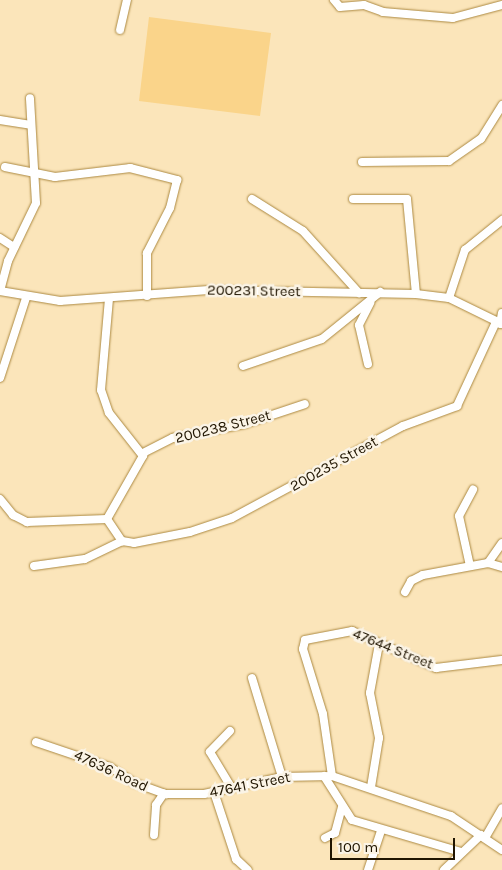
<!DOCTYPE html>
<style>
body{margin:0}
#map{position:relative;width:502px;height:870px;overflow:hidden;background:#fbe5ba;font-family:Karla,sans-serif}
div>[style]{position:absolute}
.green>*{inset:0;background:#fad48a}
.roads{filter:drop-shadow(0 0 1px #ac8941) drop-shadow(0 0 1px #ac8941)}
.minor>*{height:8px;margin:-4px;padding:0 4px;transform-origin:4px;border-radius:4px;background:#fff}
span{translate:-50% -50%;white-space:nowrap;text-align:center;line-height:1.15;-webkit-text-stroke:5px #fbf4e6;paint-order:stroke}
.street-label{font-size:15px;color:#201501}
.scale{position:absolute;left:330px;top:838px;width:125px;height:22px;box-sizing:border-box;border:2px solid #201501;border-top:0;padding-left:6px;font-size:15px;line-height:18px;white-space:nowrap;color:#201501;-webkit-text-stroke:4px #fbf4e6;paint-order:stroke}
</style>
<div id="map">
<div class="green">
<i style="clip-path:polygon(149px 17px,271px 33px,260px 116px,139px 101px)"></i>
</div>
<div class="roads">
<div class="minor">
<i style="left:334px;top:0;width:9px;rotate:49deg"></i>
<i style="left:340px;top:7px;width:24px;rotate:-5deg"></i>
<i style="left:364px;top:5px;width:20px;rotate:20deg"></i>
<i style="left:383px;top:12px;width:70px;rotate:4.9deg"></i>
<i style="left:453px;top:18px;width:51px;rotate:-14.9deg"></i>
<i style="left:120px;top:30px;width:31px;rotate:-77deg"></i>
<i style="left:0;top:120px;width:31px;rotate:9deg"></i>
<i style="left:362px;top:162px;width:87px;rotate:-0.7deg"></i>
<i style="left:449px;top:161px;width:39px;rotate:-35deg"></i>
<i style="left:481px;top:139px;width:40px;rotate:-58deg"></i>
<i style="left:5px;top:167px;width:51px;rotate:11.3deg"></i>
<i style="left:55px;top:177px;width:76px;rotate:-6.8deg"></i>
<i style="left:130px;top:168px;width:49px;rotate:14.3deg"></i>
<i style="left:177px;top:180px;width:29px;rotate:104deg"></i>
<i style="left:170px;top:208px;width:51px;rotate:117.1deg"></i>
<i style="left:147px;top:253px;width:43px;rotate:90deg"></i>
<i style="left:252px;top:199px;width:60px;rotate:32.1deg"></i>
<i style="left:303px;top:231px;width:84px;rotate:47.9deg"></i>
<i style="left:353px;top:199px;width:54px"></i>
<i style="left:407px;top:199px;width:95px;rotate:84.6deg"></i>
<i style="left:0;top:238px;width:17px;rotate:33deg"></i>
<i style="left:0;top:291px;width:61px;rotate:9.5deg"></i>
<i style="left:60px;top:301px;width:149px;rotate:-4.2deg"></i>
<i style="left:209px;top:290px;width:207px;rotate:1.1deg"></i>
<i style="left:416px;top:294px;width:33px;rotate:7deg"></i>
<i style="left:449px;top:298px;width:59px;rotate:26.1deg"></i>
<i style="left:0;top:291px;width:31px;rotate:-75deg"></i>
<i style="left:8px;top:261px;width:64px;rotate:-64.2deg"></i>
<i style="left:36px;top:203px;width:105px;rotate:-93.3deg"></i>
<i style="left:449px;top:298px;width:51px;rotate:-71.6deg"></i>
<i style="left:465px;top:250px;width:48px;rotate:-39deg"></i>
<i style="left:500px;top:324px;width:11px;rotate:-80deg"></i>
<i style="left:368px;top:364px;width:40px;rotate:-103deg"></i>
<i style="left:359px;top:325px;width:25px;rotate:-63deg"></i>
<i style="left:243px;top:366px;width:83px;rotate:-18.9deg"></i>
<i style="left:322px;top:339px;width:75px;rotate:-39deg"></i>
<i style="left:0;top:378px;width:84px;rotate:-72deg"></i>
<i style="left:143px;top:453px;width:34px;rotate:-27deg"></i>
<i style="left:173px;top:438px;width:73px;rotate:-11deg"></i>
<i style="left:245px;top:424px;width:63px;rotate:-18.4deg"></i>
<i style="left:0;top:499px;width:21px;rotate:51deg"></i>
<i style="left:13px;top:515px;width:16px;rotate:27deg"></i>
<i style="left:27px;top:522px;width:80px;rotate:-2.1deg"></i>
<i style="left:107px;top:519px;width:27px;rotate:56deg"></i>
<i style="left:107px;top:519px;width:73px;rotate:-60.3deg"></i>
<i style="left:143px;top:456px;width:55px;rotate:-128.3deg"></i>
<i style="left:109px;top:413px;width:24px;rotate:-109deg"></i>
<i style="left:101px;top:390px;width:91px;rotate:-85deg"></i>
<i style="left:488px;top:563px;width:24px;rotate:-55deg"></i>
<i style="left:34px;top:566px;width:51px;rotate:-7.8deg"></i>
<i style="left:85px;top:559px;width:41px;rotate:-25.9deg"></i>
<i style="left:122px;top:541px;width:12px;rotate:9deg"></i>
<i style="left:134px;top:543px;width:57px;rotate:-11.1deg"></i>
<i style="left:190px;top:532px;width:44px;rotate:-18.4deg"></i>
<i style="left:232px;top:518px;width:194px;rotate:-28.3deg"></i>
<i style="left:403px;top:426px;width:58px;rotate:-20.3deg"></i>
<i style="left:457px;top:406px;width:93px;rotate:-65.1deg"></i>
<i style="left:470px;top:566px;width:51px;rotate:-102.4deg"></i>
<i style="left:459px;top:516px;width:30px;rotate:-62deg"></i>
<i style="left:405px;top:592px;width:13px;rotate:-61deg"></i>
<i style="left:411px;top:581px;width:13px;rotate:-27deg"></i>
<i style="left:423px;top:575px;width:66px;rotate:-10.5deg"></i>
<i style="left:488px;top:563px;width:15px;rotate:16deg"></i>
<i style="left:252px;top:678px;width:103px;rotate:73.1deg"></i>
<i style="left:230px;top:731px;width:29px;rotate:134deg"></i>
<i style="left:210px;top:752px;width:41px;rotate:59deg"></i>
<i style="left:36px;top:742px;width:78px;rotate:18.7deg"></i>
<i style="left:110px;top:767px;width:30px;rotate:33deg"></i>
<i style="left:135px;top:783px;width:33px;rotate:20deg"></i>
<i style="left:166px;top:794px;width:38px"></i>
<i style="left:204px;top:794px;width:80px;rotate:-12.3deg"></i>
<i style="left:282px;top:777px;width:50px;rotate:-1.1deg"></i>
<i style="left:332px;top:776px;width:126px;rotate:18.6deg"></i>
<i style="left:451px;top:816px;width:61px;rotate:33.7deg"></i>
<i style="left:324px;top:776px;width:52px;rotate:57.5deg"></i>
<i style="left:352px;top:820px;width:114px;rotate:16.4deg"></i>
<i style="left:332px;top:776px;width:63px;rotate:-98.3deg"></i>
<i style="left:323px;top:714px;width:68px;rotate:-107.1deg"></i>
<i style="left:303px;top:649px;width:9px;rotate:-77deg"></i>
<i style="left:305px;top:640px;width:48px;rotate:-10.8deg"></i>
<i style="left:352px;top:631px;width:92px;rotate:23.8deg"></i>
<i style="left:436px;top:668px;width:66px;rotate:-6.9deg"></i>
<i style="left:371px;top:787px;width:50px;rotate:-80.7deg"></i>
<i style="left:379px;top:738px;width:46px;rotate:-101.3deg"></i>
<i style="left:370px;top:693px;width:50px;rotate:-79.6deg"></i>
<i style="left:214px;top:792px;width:71px;rotate:71.8deg"></i>
<i style="left:236px;top:859px;width:16px;rotate:43deg"></i>
<i style="left:154px;top:835px;width:30px;rotate:-86deg"></i>
<i style="left:156px;top:805px;width:14px;rotate:-56deg"></i>
<i style="left:325px;top:838px;width:11px;rotate:-27deg"></i>
<i style="left:335px;top:833px;width:28px;rotate:-75deg"></i>
<i style="left:485px;top:838px;width:34px;rotate:-60deg"></i>
<i style="left:368px;top:870px;width:41px;rotate:-71.6deg"></i>
<i style="left:444px;top:870px;width:51px;rotate:-43.4deg"></i>
</div>
</div>
<div class="street-label">
<span style="left:254px;top:291px;rotate:1deg">200231 Street</span>
<span style="left:223px;top:427px;rotate:-14deg">200238 Street</span>
<span style="left:334px;top:464px;rotate:-29deg">200235 Street</span>
<span style="left:393px;top:649px;rotate:22deg">47644 Street</span>
<span style="left:111px;top:771px;rotate:25deg">47636 Road</span>
<span style="left:250px;top:785px;rotate:-11deg">47641 Street</span>
</div>
<div class="scale">100 m</div>
</div>
